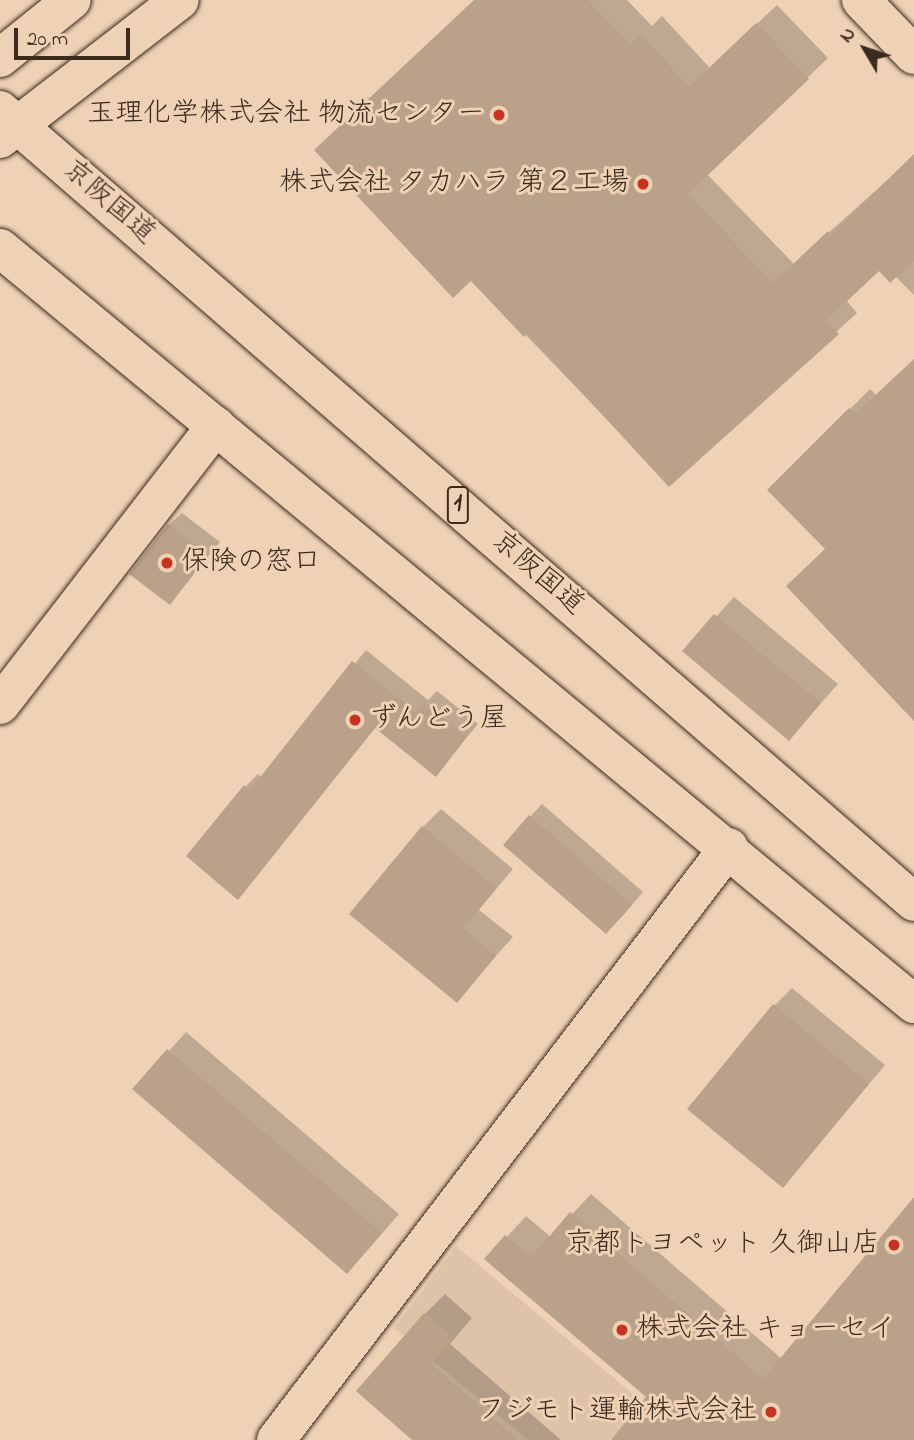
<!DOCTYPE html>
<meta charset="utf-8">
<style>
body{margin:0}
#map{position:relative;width:914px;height:1440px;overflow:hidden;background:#efd2b6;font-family:"Indie Flower","Klee One",sans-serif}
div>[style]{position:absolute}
.built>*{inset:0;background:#dfc3a9}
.shadow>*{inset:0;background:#0003}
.building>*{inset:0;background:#baa18a}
.roads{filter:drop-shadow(0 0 2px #3b2a1e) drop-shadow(0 0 2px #3b2a1e)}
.minor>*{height:38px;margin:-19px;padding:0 19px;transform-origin:19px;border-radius:19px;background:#efd2b6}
.tertiary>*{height:38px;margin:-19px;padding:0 19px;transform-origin:19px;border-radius:19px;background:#efd2b6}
.trunk>*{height:38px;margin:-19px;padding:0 19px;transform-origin:19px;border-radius:19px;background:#efd2b6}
.motorway>*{height:38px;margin:-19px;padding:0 19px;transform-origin:19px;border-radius:19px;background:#efd2b6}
.dots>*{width:19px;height:19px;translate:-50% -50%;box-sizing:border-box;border:4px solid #efd2b6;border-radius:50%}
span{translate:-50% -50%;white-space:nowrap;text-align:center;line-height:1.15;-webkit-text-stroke:6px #efd2b6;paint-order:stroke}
.shield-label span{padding:2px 5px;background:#efd2b6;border:2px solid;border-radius:5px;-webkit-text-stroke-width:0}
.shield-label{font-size:26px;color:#3b2a1e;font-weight:700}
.poi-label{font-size:28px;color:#3b2a1e}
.right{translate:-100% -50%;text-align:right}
.left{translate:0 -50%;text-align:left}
.street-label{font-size:28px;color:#3b2a1e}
.north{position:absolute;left:830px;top:14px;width:70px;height:70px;-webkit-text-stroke:5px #efd2b6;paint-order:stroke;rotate:309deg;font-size:19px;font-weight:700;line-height:28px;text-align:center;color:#3b2a1e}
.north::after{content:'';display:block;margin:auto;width:24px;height:32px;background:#3b2a1e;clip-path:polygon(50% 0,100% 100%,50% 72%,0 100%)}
.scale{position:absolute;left:14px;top:28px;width:116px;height:32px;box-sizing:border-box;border:4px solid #3b2a1e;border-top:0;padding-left:9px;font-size:21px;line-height:24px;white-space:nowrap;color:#3b2a1e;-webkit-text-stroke:5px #efd2b6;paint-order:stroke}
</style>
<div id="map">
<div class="built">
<i style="clip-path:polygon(456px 1246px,688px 1440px,528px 1440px,394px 1328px)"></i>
</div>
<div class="shadow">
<i style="clip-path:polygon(475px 0,627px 0,652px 26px,662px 16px,710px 68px,777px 5px,828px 58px,707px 174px,794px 264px,914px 156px,914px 295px,895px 276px,879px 269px,846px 300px,857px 313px,669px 484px,471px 278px)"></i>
<i style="clip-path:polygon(914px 360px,914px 719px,827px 548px,769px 490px,870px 389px,876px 395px)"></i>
<i style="clip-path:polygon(182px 513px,220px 542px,170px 603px,169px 525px)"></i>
<i style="clip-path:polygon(734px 597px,838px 684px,789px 739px,685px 651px)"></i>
<i style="clip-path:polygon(366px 650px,428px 700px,437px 691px,478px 724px,436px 774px,376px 727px,238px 897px,245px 787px,258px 774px,262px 778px)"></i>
<i style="clip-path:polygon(542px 804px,643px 892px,619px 920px,530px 817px)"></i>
<i style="clip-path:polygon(441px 809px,513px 869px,479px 910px,513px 937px,456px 1000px,423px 827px)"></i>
<i style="clip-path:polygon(792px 988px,885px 1065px,783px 1186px,774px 1006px)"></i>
<i style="clip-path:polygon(186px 1032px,399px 1214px,365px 1253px,135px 1089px)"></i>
<i style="clip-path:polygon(591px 1194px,782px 1359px,914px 1200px,914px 1440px,613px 1440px,649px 1397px,487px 1259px,526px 1216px,551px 1237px)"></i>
<i style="clip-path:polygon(445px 1294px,472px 1318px,450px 1344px,561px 1440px,415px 1440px,425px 1314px)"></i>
</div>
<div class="building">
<i style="clip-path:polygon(474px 0,588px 0,631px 45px,641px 34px,689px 87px,756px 23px,809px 79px,688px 194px,773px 283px,828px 231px,831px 235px,914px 154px,914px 261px,890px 283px,879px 271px,826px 321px,839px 334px,669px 487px,527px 333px,524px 337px,471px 281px,453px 298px,314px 150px)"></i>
<i style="clip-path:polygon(914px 359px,914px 721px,786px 586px,825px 549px,767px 490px,849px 408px,855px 414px)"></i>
<i style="clip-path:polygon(168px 524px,208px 555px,170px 605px,129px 574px)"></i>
<i style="clip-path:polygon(714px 614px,821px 703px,789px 741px,682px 651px)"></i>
<i style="clip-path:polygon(352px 661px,416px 712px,424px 702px,467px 737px,436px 777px,375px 728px,238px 900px,186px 856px,244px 785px,250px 790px)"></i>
<i style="clip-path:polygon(529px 815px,632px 905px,606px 934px,503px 845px)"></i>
<i style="clip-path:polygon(422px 826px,496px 888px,463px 928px,496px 956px,457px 1003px,349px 914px)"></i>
<i style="clip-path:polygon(773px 1004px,869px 1084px,783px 1188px,687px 1109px)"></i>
<i style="clip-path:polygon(167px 1049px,382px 1233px,347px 1274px,132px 1089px)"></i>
<i style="clip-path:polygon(914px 1197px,914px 1440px,611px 1440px,646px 1397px,484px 1259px,505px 1235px,532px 1257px,570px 1212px,763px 1379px)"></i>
<i style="clip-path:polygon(424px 1313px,454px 1338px,431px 1364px,518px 1440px,412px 1440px,356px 1391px)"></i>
</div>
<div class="roads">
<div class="minor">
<i style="left:861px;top:0;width:76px;rotate:46.1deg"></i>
<i style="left:0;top:705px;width:353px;rotate:-52.3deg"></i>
</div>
<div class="tertiary">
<i style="left:276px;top:1440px;width:746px;rotate:-52.62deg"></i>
</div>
<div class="trunk">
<i style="left:0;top:110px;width:1209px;rotate:40.91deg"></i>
<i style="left:0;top:139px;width:227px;rotate:-37.7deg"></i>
<i style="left:0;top:248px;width:1186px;rotate:39.6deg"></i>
</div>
<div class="motorway">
<i style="left:0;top:58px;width:92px;rotate:-38.9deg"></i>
</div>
</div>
<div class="dots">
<i style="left:499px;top:115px;background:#c8321e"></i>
<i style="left:643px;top:184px;background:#c8321e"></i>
<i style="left:167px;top:563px;background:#c8321e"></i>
<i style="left:355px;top:720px;background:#c8321e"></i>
<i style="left:894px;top:1245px;background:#c8321e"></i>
<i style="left:622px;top:1330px;background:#c8321e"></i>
<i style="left:771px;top:1412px;background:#c8321e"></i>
</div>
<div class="shield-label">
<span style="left:458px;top:505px">1</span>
</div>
<div class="poi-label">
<span class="right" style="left:485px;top:115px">玉理化学株式会社 物流センター</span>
<span class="right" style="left:629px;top:184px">株式会社 タカハラ 第２工場</span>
<span class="left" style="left:181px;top:563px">保険の窓口</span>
<span class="left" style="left:369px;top:720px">ずんどう屋</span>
<span class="right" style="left:880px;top:1245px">京都トヨペット 久御山店</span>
<span class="left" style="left:636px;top:1330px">株式会社 キョーセイ</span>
<span class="right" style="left:757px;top:1412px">フジモト運輸株式会社</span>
</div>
<div class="street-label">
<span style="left:108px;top:203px;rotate:41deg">京阪国道</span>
<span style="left:537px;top:574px;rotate:41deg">京阪国道</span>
</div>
<div class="north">N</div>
<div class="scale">20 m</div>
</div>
